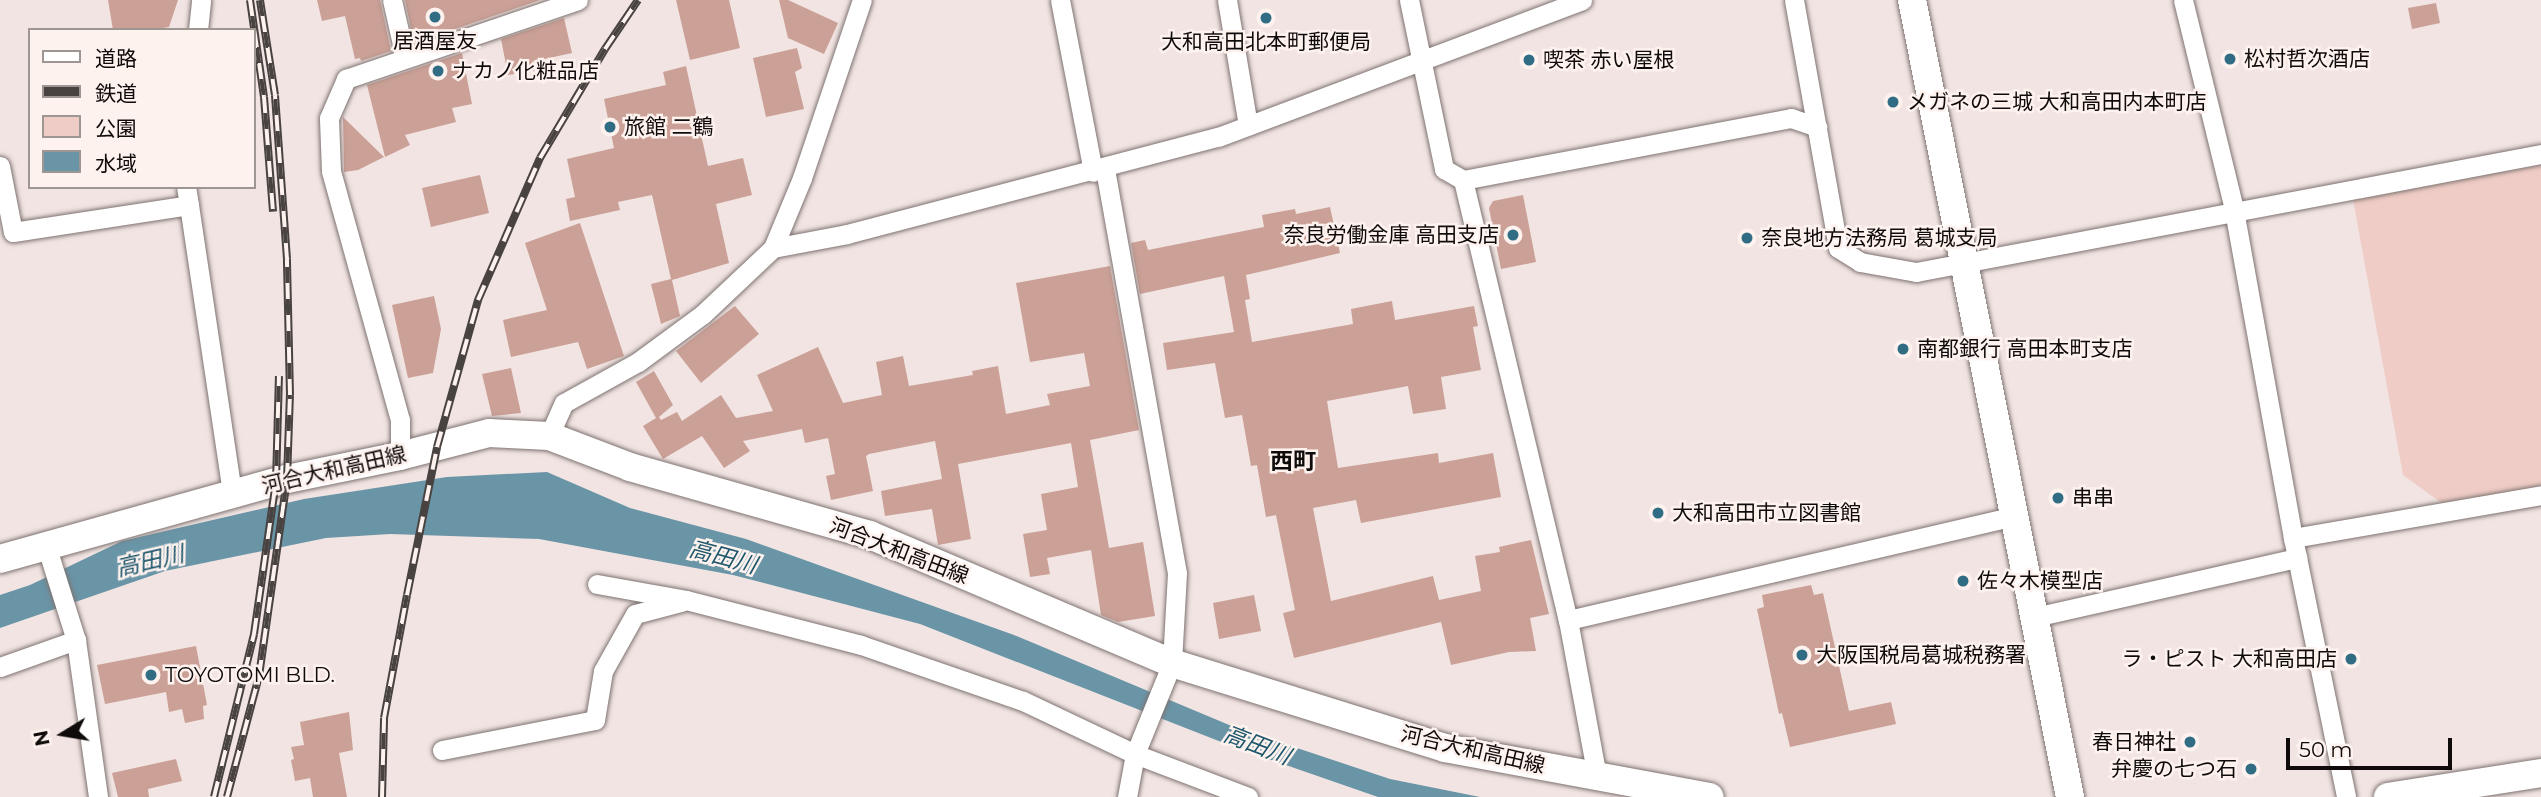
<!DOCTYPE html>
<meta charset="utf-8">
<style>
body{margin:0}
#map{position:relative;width:2541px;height:797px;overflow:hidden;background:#f1e4e2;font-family:Montserrat,"Noto Sans JP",sans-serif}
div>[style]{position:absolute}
.green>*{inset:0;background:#efccc5}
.water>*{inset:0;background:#6a95a7}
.building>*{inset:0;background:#cba096}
.roads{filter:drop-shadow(0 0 2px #7e7371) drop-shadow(0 0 2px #7e7371)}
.street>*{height:19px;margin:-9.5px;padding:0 9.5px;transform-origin:9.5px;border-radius:9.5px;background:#fff}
.secondary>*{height:28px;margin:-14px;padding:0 14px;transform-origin:14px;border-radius:14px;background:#fff}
.rail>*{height:8px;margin-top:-4px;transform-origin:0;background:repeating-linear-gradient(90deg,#fef2ef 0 16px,#484240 0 32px);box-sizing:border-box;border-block:2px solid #484240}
.dots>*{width:19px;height:19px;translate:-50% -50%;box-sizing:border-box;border:4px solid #fef2ef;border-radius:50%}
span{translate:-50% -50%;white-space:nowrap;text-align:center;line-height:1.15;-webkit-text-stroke:5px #fef2ef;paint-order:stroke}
.poi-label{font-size:21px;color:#0f0b0a}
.left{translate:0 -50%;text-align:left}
.right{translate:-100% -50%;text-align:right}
.street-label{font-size:21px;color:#0f0b0a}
.neighbourhood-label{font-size:23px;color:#0f0b0a;font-weight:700}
.water-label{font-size:23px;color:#1f586d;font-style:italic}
.legend{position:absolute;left:28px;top:28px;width:228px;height:161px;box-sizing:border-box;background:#fef2ef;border:2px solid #9e9693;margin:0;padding:9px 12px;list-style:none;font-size:21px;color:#0f0b0a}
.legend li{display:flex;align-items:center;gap:14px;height:35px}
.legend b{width:35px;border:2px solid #9e9693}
.north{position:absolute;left:28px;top:699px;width:70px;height:70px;-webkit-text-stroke:5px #fef2ef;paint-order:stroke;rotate:259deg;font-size:19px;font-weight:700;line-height:28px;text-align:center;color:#0f0b0a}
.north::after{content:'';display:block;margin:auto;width:24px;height:32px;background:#0f0b0a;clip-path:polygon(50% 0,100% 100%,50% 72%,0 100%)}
.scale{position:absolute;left:2286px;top:738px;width:166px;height:32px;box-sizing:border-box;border:4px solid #0f0b0a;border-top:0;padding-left:9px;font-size:21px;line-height:24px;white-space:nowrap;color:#0f0b0a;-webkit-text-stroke:5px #fef2ef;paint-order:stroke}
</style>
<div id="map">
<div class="green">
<i style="clip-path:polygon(2541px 165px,2541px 486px,2443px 504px,2403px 475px,2353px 199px)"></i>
</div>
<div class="water">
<i style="clip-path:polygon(547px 472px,630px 508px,746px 539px,1014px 635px,1234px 727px,1390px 779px,1480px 797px,1378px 797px,1234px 747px,920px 624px,733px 575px,539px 539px,390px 534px,326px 538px,165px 571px,0 628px,0 595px,30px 585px,122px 541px,304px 499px,447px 477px)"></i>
</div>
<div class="building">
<i style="clip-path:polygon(108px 0,178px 0,169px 27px,151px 30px,113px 30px)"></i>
<i style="clip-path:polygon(317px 0,380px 0,391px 51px,361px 61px,360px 58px,355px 59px,345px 16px,322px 21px)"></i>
<i style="clip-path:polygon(405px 0,540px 0,414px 43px)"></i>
<i style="clip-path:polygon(676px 0,729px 0,740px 48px,690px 60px)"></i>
<i style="clip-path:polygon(779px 0,788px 0,838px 23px,824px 54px,788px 38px)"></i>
<i style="clip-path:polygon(2436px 3px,2440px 23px,2412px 29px,2408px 8px)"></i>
<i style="clip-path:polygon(564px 18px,572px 53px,540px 60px,542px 70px,508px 75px,501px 39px)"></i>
<i style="clip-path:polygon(797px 48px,802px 68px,795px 72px,804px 109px,766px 117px,753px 58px)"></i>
<i style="clip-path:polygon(462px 53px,472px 104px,452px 108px,456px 122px,405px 135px,410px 145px,385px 157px,367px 85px)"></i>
<i style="clip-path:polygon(686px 66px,708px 166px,743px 158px,752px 195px,716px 204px,729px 263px,672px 280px,680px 316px,661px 324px,651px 284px,671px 279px,652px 195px,618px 202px,620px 210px,570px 221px,566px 199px,575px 197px,567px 159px,614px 148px,604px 99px,666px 85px,663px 72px)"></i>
<i style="clip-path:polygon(343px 117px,384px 157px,358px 170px,344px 172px)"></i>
<i style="clip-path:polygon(480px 175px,489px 213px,431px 227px,422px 188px)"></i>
<i style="clip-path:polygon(1523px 195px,1536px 262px,1501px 269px,1489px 208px,1493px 201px)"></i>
<i style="clip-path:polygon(1330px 207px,1340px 253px,1246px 275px,1250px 299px,1245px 300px,1252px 342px,1353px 324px,1351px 309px,1392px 301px,1395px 320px,1474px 306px,1478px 326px,1473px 327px,1481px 370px,1441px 377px,1446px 409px,1413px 414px,1408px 386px,1327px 401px,1338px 468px,1438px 453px,1439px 463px,1493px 453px,1501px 497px,1361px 523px,1356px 500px,1313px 508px,1331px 601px,1433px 576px,1439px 600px,1481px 591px,1475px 556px,1500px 552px,1499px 547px,1531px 540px,1549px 614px,1530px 618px,1536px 651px,1509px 652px,1451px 665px,1441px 622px,1294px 658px,1283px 613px,1295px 610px,1276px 515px,1266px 517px,1257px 465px,1251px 466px,1242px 415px,1225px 418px,1215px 363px,1167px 370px,1163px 343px,1234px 332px,1224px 276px,1140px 294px,1131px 243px,1145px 240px,1148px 250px,1264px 227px,1262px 215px,1295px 209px,1296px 214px)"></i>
<i style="clip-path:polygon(580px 223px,624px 356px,587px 369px,578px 342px,511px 357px,503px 320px,547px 310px,525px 243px)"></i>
<i style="clip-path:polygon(1110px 266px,1139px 430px,1090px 440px,1109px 548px,1143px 542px,1155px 616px,1118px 622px,1101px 615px,1091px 550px,1047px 558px,1050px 574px,1030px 577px,1023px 534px,1047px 530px,1041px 494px,1078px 487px,1071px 443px,958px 464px,971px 539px,938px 545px,932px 509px,885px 516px,881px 491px,942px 479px,935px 441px,869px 454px,866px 456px,873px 491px,831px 500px,826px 476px,835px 474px,828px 438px,805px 443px,802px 429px,743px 441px,750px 451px,724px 468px,702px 436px,663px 459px,643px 426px,656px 418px,636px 382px,654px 371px,673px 405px,659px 417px,661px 420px,677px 412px,682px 421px,721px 395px,736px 418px,773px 411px,757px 375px,818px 347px,843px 403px,882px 395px,876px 362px,903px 356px,909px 386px,973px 375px,972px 371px,998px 366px,1006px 414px,1050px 405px,1047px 394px,1090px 386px,1084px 353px,1030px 362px,1016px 283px)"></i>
<i style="clip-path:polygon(434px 296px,441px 329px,433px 373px,408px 378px,392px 305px)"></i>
<i style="clip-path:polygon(735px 306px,759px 334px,701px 383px,676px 351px)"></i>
<i style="clip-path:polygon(511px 368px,521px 413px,492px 416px,482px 374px)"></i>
<i style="clip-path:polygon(1811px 585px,1814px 595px,1823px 593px,1849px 711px,1891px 702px,1896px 724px,1790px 747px,1782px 713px,1779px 714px,1757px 609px,1764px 607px,1762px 595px)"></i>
<i style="clip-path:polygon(1254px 595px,1261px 631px,1219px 639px,1213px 603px)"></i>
<i style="clip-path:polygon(196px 646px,207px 705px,203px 706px,204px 719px,185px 723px,182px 709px,169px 712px,166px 692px,105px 704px,97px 665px)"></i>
<i style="clip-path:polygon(349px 712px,353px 750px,339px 753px,347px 797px,313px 797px,310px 778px,295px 781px,291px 760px,294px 759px,291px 747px,304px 745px,300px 722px)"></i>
<i style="clip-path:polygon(176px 759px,182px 781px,148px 789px,149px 797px,118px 797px,112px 773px)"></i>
</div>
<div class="roads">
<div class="street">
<i style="left:392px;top:0;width:58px;rotate:77.2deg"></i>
<i style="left:1060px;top:0;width:175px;rotate:79.1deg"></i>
<i style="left:1227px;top:0;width:127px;rotate:80.5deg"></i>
<i style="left:1409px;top:0;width:173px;rotate:78.3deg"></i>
<i style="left:1444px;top:169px;width:22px;rotate:30deg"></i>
<i style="left:1463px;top:180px;width:334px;rotate:-10.7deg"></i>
<i style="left:1791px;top:118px;width:28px;rotate:19deg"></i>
<i style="left:1794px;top:0;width:252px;rotate:79.9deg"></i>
<i style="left:1838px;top:248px;width:26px;rotate:32deg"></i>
<i style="left:1860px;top:262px;width:57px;rotate:10.1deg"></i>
<i style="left:1916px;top:272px;width:636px;rotate:-10.69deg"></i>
<i style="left:2183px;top:0;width:216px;rotate:76.3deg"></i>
<i style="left:2234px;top:210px;width:333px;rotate:79.8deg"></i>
<i style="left:2293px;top:538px;width:264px;rotate:78.4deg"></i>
<i style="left:198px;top:30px;width:30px;rotate:-84deg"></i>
<i style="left:0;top:166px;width:67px;rotate:78.9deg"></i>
<i style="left:13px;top:232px;width:178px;rotate:-8.7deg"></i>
<i style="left:189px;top:205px;width:18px;rotate:-99deg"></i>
<i style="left:1105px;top:169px;width:410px;rotate:79.9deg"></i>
<i style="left:1177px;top:573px;width:90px;rotate:93.2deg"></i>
<i style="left:1172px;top:663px;width:98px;rotate:112.1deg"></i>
<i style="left:1135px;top:754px;width:44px;rotate:100.5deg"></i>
<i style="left:1463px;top:180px;width:452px;rotate:76.6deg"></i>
<i style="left:1568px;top:620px;width:159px;rotate:79.5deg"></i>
<i style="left:189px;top:205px;width:292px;rotate:81.5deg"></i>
<i style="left:773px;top:248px;width:75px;rotate:-10.7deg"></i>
<i style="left:847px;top:234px;width:383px;rotate:-14.7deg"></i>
<i style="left:1218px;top:137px;width:389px;rotate:-20.6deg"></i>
<i style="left:549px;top:436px;width:36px;rotate:-66deg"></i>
<i style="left:564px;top:403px;width:85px;rotate:-29deg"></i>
<i style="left:638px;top:362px;width:81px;rotate:-36.4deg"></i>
<i style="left:703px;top:314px;width:96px;rotate:-43.3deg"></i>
<i style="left:773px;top:248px;width:76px;rotate:-67.5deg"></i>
<i style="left:802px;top:178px;width:188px;rotate:-71.4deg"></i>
<i style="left:400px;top:456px;width:36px;rotate:-90deg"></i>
<i style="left:400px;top:420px;width:258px;rotate:-105.5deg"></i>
<i style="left:331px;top:171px;width:53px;rotate:-92.2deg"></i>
<i style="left:329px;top:118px;width:43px;rotate:-66.4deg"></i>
<i style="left:346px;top:79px;width:245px;rotate:-18.8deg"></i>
<i style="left:2293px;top:538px;width:252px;rotate:-9.8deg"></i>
<i style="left:46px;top:545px;width:100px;rotate:72.5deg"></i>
<i style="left:76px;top:640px;width:159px;rotate:82deg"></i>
<i style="left:597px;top:584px;width:90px;rotate:10.2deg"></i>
<i style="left:686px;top:600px;width:181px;rotate:14.4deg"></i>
<i style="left:861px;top:645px;width:171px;rotate:19.1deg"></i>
<i style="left:1023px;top:701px;width:124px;rotate:25.3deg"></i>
<i style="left:1135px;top:754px;width:121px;rotate:20.8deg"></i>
<i style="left:2035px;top:617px;width:269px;rotate:-12.7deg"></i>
<i style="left:1568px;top:620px;width:460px;rotate:-13.1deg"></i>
<i style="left:0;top:667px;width:81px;rotate:-19.6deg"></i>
<i style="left:442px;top:750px;width:156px;rotate:-11.1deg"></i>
<i style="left:595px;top:720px;width:50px;rotate:-80.7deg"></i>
<i style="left:603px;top:671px;width:65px;rotate:-60.7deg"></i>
<i style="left:635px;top:614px;width:48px;rotate:-14.6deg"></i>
</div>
<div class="secondary">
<i style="left:1912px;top:0;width:813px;rotate:78.79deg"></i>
<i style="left:0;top:559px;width:298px;rotate:-15.6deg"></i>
<i style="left:287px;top:479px;width:115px;rotate:-11.5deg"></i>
<i style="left:400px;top:456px;width:92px;rotate:-14.5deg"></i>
<i style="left:489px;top:433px;width:60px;rotate:2.9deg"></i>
<i style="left:549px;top:436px;width:87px;rotate:20.9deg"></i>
<i style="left:630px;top:467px;width:249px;rotate:15.8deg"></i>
<i style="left:870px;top:535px;width:328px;rotate:23deg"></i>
<i style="left:1172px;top:663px;width:286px;rotate:17.3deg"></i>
<i style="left:1445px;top:748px;width:269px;rotate:10.5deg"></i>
<i style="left:2388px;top:797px;width:155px;rotate:-8.9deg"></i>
</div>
</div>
<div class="rail">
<i style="left:250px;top:0;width:98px;rotate:81.8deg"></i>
<i style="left:264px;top:97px;width:115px;rotate:85.5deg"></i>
<i style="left:214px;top:797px;width:168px;rotate:-76.2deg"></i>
<i style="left:254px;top:634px;width:154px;rotate:-81.8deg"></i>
<i style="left:276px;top:482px;width:106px;rotate:-88.4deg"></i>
<i style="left:227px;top:797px;width:125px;rotate:-75.2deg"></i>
<i style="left:259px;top:676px;width:199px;rotate:-81.9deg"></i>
<i style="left:287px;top:479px;width:84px;rotate:-88deg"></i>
<i style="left:290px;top:395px;width:136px;rotate:-91.3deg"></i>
<i style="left:287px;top:259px;width:164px;rotate:-94.2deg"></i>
<i style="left:275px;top:95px;width:96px;rotate:-99deg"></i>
<i style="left:382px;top:797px;width:79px;rotate:-88.5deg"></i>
<i style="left:384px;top:718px;width:125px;rotate:-79.4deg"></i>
<i style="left:407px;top:595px;width:151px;rotate:-78.5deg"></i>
<i style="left:437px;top:447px;width:153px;rotate:-74.4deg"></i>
<i style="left:478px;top:300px;width:155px;rotate:-66.4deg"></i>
<i style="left:540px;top:158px;width:127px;rotate:-59.2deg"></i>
<i style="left:605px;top:49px;width:59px;rotate:-56deg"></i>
</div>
<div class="dots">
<i style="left:435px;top:17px;background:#306d84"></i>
<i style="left:1266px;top:18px;background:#306d84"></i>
<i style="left:2230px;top:59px;background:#306d84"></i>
<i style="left:1529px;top:60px;background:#306d84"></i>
<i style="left:438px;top:71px;background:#306d84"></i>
<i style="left:1893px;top:102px;background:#306d84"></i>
<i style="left:610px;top:127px;background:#306d84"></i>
<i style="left:1513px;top:235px;background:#306d84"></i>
<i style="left:1747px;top:238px;background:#306d84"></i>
<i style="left:1903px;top:349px;background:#306d84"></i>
<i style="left:2058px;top:498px;background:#306d84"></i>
<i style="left:1658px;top:513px;background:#306d84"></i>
<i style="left:1963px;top:581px;background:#306d84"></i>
<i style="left:1802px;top:655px;background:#306d84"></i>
<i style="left:2351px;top:659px;background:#306d84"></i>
<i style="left:151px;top:675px;background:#306d84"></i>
<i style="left:2190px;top:742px;background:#306d84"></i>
<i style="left:2251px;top:769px;background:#306d84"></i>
</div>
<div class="poi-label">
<span style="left:435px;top:41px">居酒屋友</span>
<span style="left:1266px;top:42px">大和高田北本町郵便局</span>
<span class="left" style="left:2244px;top:59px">松村哲次酒店</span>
<span class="left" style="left:1543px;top:60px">喫茶 赤い屋根</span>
<span class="left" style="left:452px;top:71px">ナカノ化粧品店</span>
<span class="left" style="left:1907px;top:102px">メガネの三城 大和高田内本町店</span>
<span class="left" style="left:624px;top:127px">旅館 二鶴</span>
<span class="right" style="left:1499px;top:235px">奈良労働金庫 高田支店</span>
<span class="left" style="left:1761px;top:238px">奈良地方法務局 葛城支局</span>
<span class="left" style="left:1917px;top:349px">南都銀行 高田本町支店</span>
<span class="left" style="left:2072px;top:498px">串串</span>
<span class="left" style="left:1672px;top:513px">大和高田市立図書館</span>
<span class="left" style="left:1977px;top:581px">佐々木模型店</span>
<span class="left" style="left:1816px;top:655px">大阪国税局葛城税務署</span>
<span class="right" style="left:2337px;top:659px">ラ・ピスト 大和高田店</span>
<span class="left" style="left:165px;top:675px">TOYOTOMI BLD.</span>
<span class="right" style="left:2176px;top:742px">春日神社</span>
<span class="right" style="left:2237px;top:769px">弁慶の七つ石</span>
</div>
<div class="street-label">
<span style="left:334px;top:470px;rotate:-13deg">河合大和高田線</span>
<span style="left:899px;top:551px;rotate:21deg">河合大和高田線</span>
<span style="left:1473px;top:750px;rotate:13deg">河合大和高田線</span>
</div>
<div class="neighbourhood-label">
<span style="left:1293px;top:461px">西町</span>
</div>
<div class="water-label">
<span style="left:723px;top:557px;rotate:15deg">高田川</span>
<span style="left:150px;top:561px;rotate:-13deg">高田川</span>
<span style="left:1257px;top:745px;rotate:21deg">高田川</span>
</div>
<ul class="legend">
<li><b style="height:9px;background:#fff"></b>道路</li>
<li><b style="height:9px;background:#484240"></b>鉄道</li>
<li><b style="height:19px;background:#efccc5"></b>公園</li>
<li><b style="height:19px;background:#6a95a7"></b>水域</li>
</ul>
<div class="north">N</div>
<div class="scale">50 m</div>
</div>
